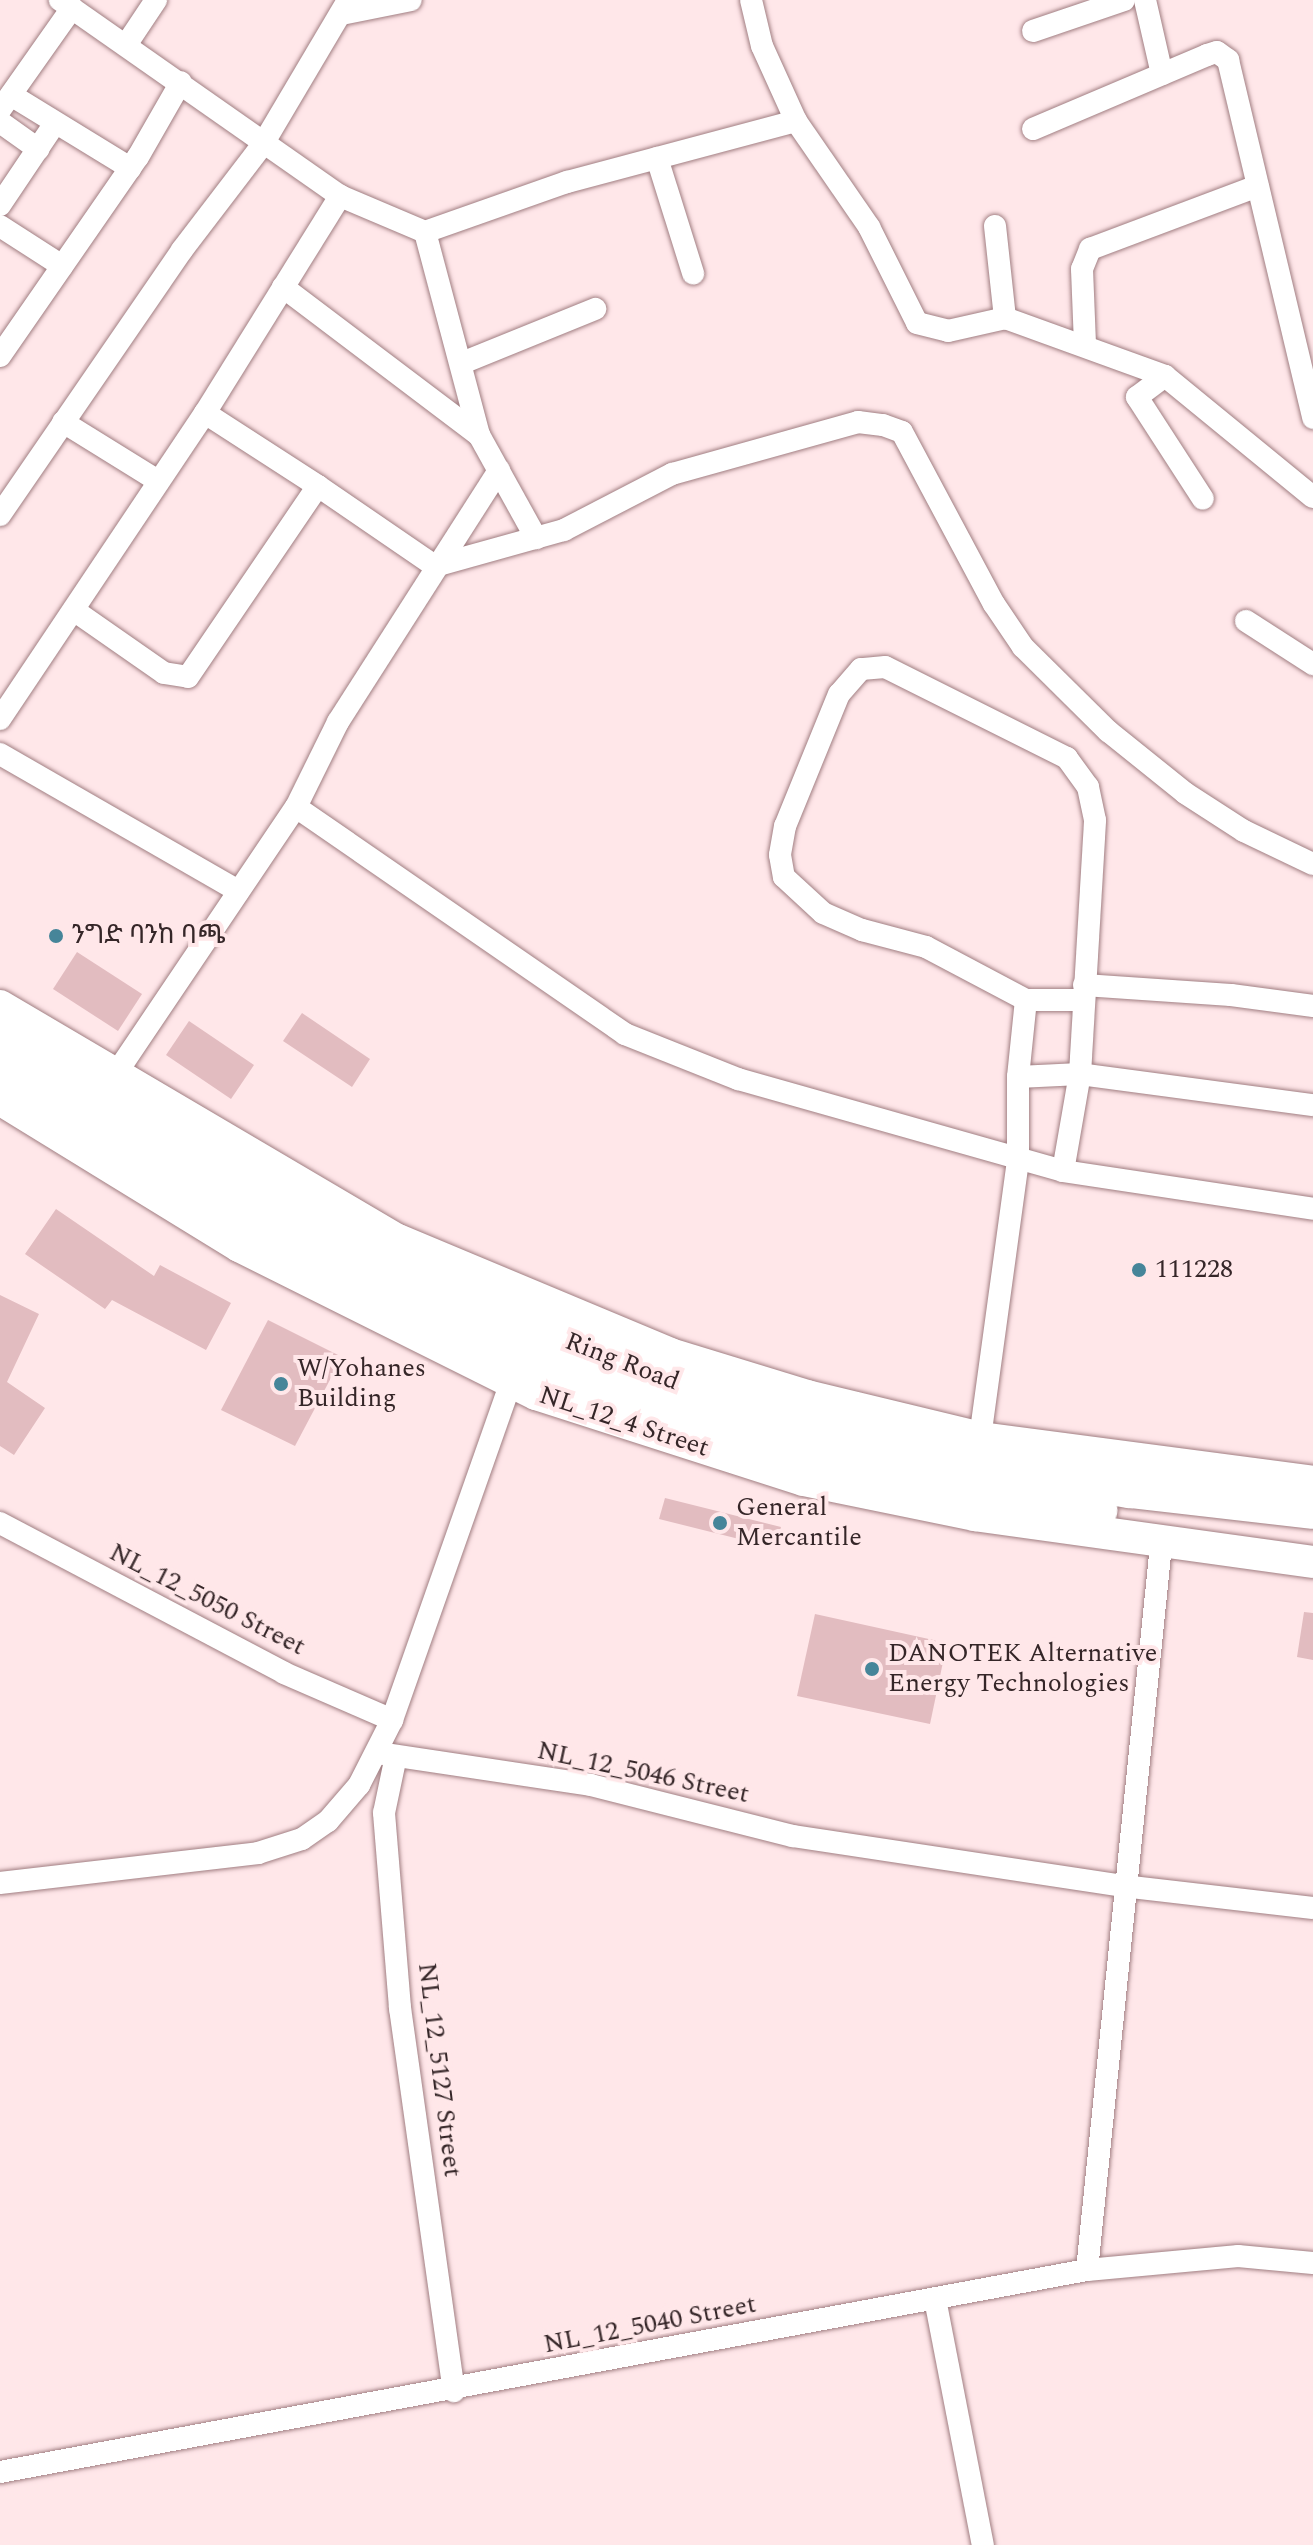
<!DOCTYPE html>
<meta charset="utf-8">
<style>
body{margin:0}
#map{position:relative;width:1313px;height:2545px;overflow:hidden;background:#ffe7e9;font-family:Spectral,"Noto Sans Ethiopic",serif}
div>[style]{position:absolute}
.building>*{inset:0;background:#e2bcc0}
.roads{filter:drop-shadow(0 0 2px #a17e82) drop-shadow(0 0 2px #a17e82)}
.street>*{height:22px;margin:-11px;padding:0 11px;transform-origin:11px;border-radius:11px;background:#fff}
.secondary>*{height:32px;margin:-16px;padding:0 16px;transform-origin:16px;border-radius:16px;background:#fff}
.highway>*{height:42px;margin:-21px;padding:0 21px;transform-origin:21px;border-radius:21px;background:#fff}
.dots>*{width:22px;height:22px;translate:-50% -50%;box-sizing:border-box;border:4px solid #ffe7e9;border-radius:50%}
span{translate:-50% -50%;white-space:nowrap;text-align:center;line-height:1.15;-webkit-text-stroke:8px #ffe7e9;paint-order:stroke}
.poi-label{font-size:26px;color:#352628}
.left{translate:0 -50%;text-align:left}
.street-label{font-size:26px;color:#352628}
</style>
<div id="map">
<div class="building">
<i style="clip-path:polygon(77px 952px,142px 994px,118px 1031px,53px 989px)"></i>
<i style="clip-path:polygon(302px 1013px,370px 1059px,352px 1087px,283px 1041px)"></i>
<i style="clip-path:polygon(189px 1021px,254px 1065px,231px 1099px,166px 1055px)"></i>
<i style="clip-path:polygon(56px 1209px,154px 1276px,160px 1265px,231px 1303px,206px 1350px,112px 1300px,105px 1309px,25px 1254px)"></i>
<i style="clip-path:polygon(0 1295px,39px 1314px,7px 1382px,45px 1408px,14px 1455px,0 1446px)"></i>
<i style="clip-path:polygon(268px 1320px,342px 1357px,295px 1446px,221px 1410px)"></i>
<i style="clip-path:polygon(665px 1498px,781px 1527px,775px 1548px,659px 1519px)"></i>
<i style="clip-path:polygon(1304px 1612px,1313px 1613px,1313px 1660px,1297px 1657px)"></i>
<i style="clip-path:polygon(815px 1614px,947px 1643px,930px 1724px,797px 1696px)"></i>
</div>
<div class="roads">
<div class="street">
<i style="left:751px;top:0;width:47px;rotate:76.6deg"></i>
<i style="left:762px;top:46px;width:82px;rotate:65.6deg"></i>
<i style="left:796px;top:121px;width:129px;rotate:55.4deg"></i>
<i style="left:869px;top:227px;width:107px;rotate:63.4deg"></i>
<i style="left:917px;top:323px;width:32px;rotate:14deg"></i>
<i style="left:948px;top:331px;width:58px;rotate:-12.8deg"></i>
<i style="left:1005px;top:318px;width:170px;rotate:19.9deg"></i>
<i style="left:1165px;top:376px;width:191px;rotate:39.3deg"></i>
<i style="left:1145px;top:0;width:76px;rotate:77.1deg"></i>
<i style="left:341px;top:14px;width:71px;rotate:-11.3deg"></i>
<i style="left:1033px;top:31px;width:96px;rotate:-18.8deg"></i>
<i style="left:126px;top:45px;width:54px;rotate:-56.3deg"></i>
<i style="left:11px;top:95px;width:140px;rotate:31.5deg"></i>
<i style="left:0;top:110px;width:125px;rotate:-54.8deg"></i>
<i style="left:0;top:122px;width:47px;rotate:35.4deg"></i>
<i style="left:1033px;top:129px;width:189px;rotate:-23deg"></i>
<i style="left:1207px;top:55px;width:10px;rotate:-17deg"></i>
<i style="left:1217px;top:52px;width:14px;rotate:36deg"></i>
<i style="left:1228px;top:60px;width:368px;rotate:76.6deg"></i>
<i style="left:657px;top:158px;width:121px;rotate:72.6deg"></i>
<i style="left:340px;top:196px;width:92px;rotate:23deg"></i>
<i style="left:425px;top:232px;width:210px;rotate:75.1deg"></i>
<i style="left:479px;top:435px;width:118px;rotate:61deg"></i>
<i style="left:0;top:205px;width:99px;rotate:-56.1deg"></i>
<i style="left:0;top:226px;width:74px;rotate:32.8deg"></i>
<i style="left:995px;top:226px;width:93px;rotate:83.8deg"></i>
<i style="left:425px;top:232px;width:151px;rotate:-19.4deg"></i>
<i style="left:567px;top:182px;width:237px;rotate:-14.9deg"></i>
<i style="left:283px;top:287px;width:246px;rotate:37.1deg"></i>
<i style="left:1085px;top:344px;width:75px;rotate:-92.3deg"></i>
<i style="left:1082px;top:269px;width:22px;rotate:-68deg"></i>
<i style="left:1090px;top:249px;width:179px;rotate:-20.6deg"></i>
<i style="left:0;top:356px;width:242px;rotate:-55.3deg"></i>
<i style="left:138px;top:157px;width:86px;rotate:-60.2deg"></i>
<i style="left:462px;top:363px;width:144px;rotate:-22.1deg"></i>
<i style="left:1165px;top:376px;width:35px;rotate:143deg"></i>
<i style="left:1137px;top:397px;width:121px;rotate:57.1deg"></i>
<i style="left:205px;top:413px;width:135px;rotate:32.9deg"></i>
<i style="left:63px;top:422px;width:112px;rotate:31.8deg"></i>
<i style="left:0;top:515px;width:321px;rotate:-55.5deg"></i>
<i style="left:182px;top:250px;width:133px;rotate:-52.6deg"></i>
<i style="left:263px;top:144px;width:167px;rotate:-59.4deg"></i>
<i style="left:75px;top:611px;width:108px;rotate:34.9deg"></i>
<i style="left:164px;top:673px;width:24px;rotate:9deg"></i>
<i style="left:188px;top:677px;width:231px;rotate:-55.8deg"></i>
<i style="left:318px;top:486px;width:142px;rotate:34.4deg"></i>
<i style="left:435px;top:566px;width:134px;rotate:-15.6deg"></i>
<i style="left:564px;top:530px;width:122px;rotate:-27.4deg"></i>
<i style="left:672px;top:474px;width:193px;rotate:-15.6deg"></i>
<i style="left:858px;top:422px;width:25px;rotate:7deg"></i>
<i style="left:883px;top:425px;width:20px;rotate:20deg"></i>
<i style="left:902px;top:432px;width:195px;rotate:61.9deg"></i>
<i style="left:994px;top:604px;width:52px;rotate:56deg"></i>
<i style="left:1023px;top:647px;width:120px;rotate:44.7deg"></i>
<i style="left:1108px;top:731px;width:99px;rotate:38.8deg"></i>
<i style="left:1185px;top:793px;width:70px;rotate:32.8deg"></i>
<i style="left:1244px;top:831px;width:76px;rotate:25.6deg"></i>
<i style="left:1246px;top:621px;width:80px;rotate:32.7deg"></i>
<i style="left:0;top:719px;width:368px;rotate:-56.2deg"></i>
<i style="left:205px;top:413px;width:256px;rotate:-58.1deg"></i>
<i style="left:340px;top:196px;width:342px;rotate:-145deg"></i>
<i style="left:0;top:754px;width:275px;rotate:29.9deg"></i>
<i style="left:296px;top:807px;width:95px;rotate:-63.7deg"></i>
<i style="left:338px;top:722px;width:299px;rotate:-57.4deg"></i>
<i style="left:1084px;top:985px;width:147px;rotate:3.9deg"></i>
<i style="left:1231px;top:995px;width:83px;rotate:7.6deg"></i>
<i style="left:115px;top:1075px;width:323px;rotate:-56deg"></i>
<i style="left:296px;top:807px;width:400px;rotate:34.6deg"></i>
<i style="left:625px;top:1034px;width:122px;rotate:21.7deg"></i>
<i style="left:738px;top:1079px;width:338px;rotate:15.8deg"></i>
<i style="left:1063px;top:1171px;width:253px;rotate:8.6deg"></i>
<i style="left:1018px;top:1077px;width:62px;rotate:-2.8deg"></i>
<i style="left:1080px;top:1074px;width:235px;rotate:7.6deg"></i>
<i style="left:1063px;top:1171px;width:98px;rotate:-80.1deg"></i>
<i style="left:1080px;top:1074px;width:254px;rotate:-86.6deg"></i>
<i style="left:1095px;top:820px;width:34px;rotate:-102deg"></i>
<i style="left:1088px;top:787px;width:36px;rotate:-126deg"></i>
<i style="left:1067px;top:758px;width:203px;rotate:-153.4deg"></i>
<i style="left:885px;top:667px;width:24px;rotate:175deg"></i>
<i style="left:861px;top:669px;width:33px;rotate:131deg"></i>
<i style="left:839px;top:694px;width:143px;rotate:112.2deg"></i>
<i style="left:785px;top:826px;width:29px;rotate:100deg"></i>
<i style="left:780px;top:855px;width:22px;rotate:80deg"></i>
<i style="left:784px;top:877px;width:53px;rotate:42.7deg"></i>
<i style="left:823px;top:913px;width:43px;rotate:23.6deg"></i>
<i style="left:862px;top:930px;width:66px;rotate:14.9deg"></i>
<i style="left:926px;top:947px;width:113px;rotate:27.9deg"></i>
<i style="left:1026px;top:1000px;width:56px"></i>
<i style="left:980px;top:1438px;width:282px;rotate:-82.2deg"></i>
<i style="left:1018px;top:1159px;width:82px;rotate:-90deg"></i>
<i style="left:1018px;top:1077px;width:77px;rotate:-84.1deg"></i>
<i style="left:0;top:1523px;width:321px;rotate:27.8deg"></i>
<i style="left:284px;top:1673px;width:118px;rotate:23.5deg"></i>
<i style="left:378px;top:1753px;width:215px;rotate:8.5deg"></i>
<i style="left:591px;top:1785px;width:208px;rotate:14.2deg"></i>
<i style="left:793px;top:1836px;width:334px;rotate:8.6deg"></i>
<i style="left:1123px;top:1886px;width:191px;rotate:6.6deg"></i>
<i style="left:396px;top:1756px;width:58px;rotate:101.9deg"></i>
<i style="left:384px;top:1813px;width:196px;rotate:85.3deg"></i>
<i style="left:400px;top:2008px;width:387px;rotate:82deg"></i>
<i style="left:0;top:1883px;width:260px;rotate:-6.6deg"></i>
<i style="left:258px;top:1853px;width:46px;rotate:-17.7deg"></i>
<i style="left:302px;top:1839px;width:32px;rotate:-35deg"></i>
<i style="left:328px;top:1821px;width:48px;rotate:-49.3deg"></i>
<i style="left:359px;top:1785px;width:73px;rotate:-63.1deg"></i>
<i style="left:392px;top:1720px;width:357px;rotate:-70.6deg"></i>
<i style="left:1087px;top:2270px;width:729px;rotate:-84.17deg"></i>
<i style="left:935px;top:2299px;width:251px;rotate:79deg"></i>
<i style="left:0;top:2472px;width:1106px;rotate:-10.53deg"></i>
<i style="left:1087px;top:2270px;width:152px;rotate:-5.3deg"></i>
<i style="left:1238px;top:2256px;width:75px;rotate:5.3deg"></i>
</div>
<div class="secondary">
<i style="left:0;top:1006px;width:462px;rotate:30.5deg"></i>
<i style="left:398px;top:1240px;width:295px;rotate:22.7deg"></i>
<i style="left:670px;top:1354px;width:143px;rotate:17deg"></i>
<i style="left:807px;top:1396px;width:178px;rotate:13.6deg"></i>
<i style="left:980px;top:1438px;width:336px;rotate:7.5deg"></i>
<i style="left:0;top:1099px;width:281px;rotate:31.6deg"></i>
<i style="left:239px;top:1246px;width:332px;rotate:26.5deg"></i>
<i style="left:536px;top:1394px;width:281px;rotate:17.8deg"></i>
<i style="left:804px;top:1480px;width:175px;rotate:11.6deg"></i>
<i style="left:975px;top:1515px;width:341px;rotate:7.9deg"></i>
</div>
<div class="highway">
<i style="left:0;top:1028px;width:295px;rotate:32.7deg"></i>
<i style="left:248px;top:1187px;width:127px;rotate:28.2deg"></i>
<i style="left:360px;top:1247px;width:314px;rotate:24deg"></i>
<i style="left:647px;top:1375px;width:230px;rotate:15.6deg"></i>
<i style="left:869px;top:1437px;width:92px;rotate:12.5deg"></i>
<i style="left:959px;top:1457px;width:174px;rotate:10deg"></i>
<i style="left:1130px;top:1487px;width:184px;rotate:6.5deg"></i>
<i style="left:0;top:1066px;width:274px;rotate:32.5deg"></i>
<i style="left:231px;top:1213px;width:95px;rotate:29deg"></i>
<i style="left:314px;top:1259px;width:102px;rotate:27.3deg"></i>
<i style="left:405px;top:1306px;width:220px;rotate:23.1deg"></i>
<i style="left:607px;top:1392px;width:238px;rotate:16.8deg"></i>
<i style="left:835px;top:1461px;width:266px;rotate:10.6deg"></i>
</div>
</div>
<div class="dots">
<i style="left:56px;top:936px;background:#468599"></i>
<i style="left:1139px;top:1270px;background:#468599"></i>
<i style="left:281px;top:1384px;background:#468599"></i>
<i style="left:720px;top:1523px;background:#468599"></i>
<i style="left:872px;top:1669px;background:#468599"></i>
</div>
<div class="poi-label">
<span class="left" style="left:72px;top:936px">ንግድ ባንከ ባጫ</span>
<span class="left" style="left:1155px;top:1270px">111228</span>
<span class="left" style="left:297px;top:1384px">W/Yohanes<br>Building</span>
<span class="left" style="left:736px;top:1523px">General<br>Mercantile</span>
<span class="left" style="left:888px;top:1669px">DANOTEK Alternative<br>Energy Technologies</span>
</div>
<div class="street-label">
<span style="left:622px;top:1362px;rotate:21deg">Ring Road</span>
<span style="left:624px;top:1422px;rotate:18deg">NL_12_4 Street</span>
<span style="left:207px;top:1600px;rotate:27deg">NL_12_5050 Street</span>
<span style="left:643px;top:1773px;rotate:12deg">NL_12_5046 Street</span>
<span style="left:439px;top:2070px;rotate:83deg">NL_12_5127 Street</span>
<span style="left:650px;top:2325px;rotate:-11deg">NL_12_5040 Street</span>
</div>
</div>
